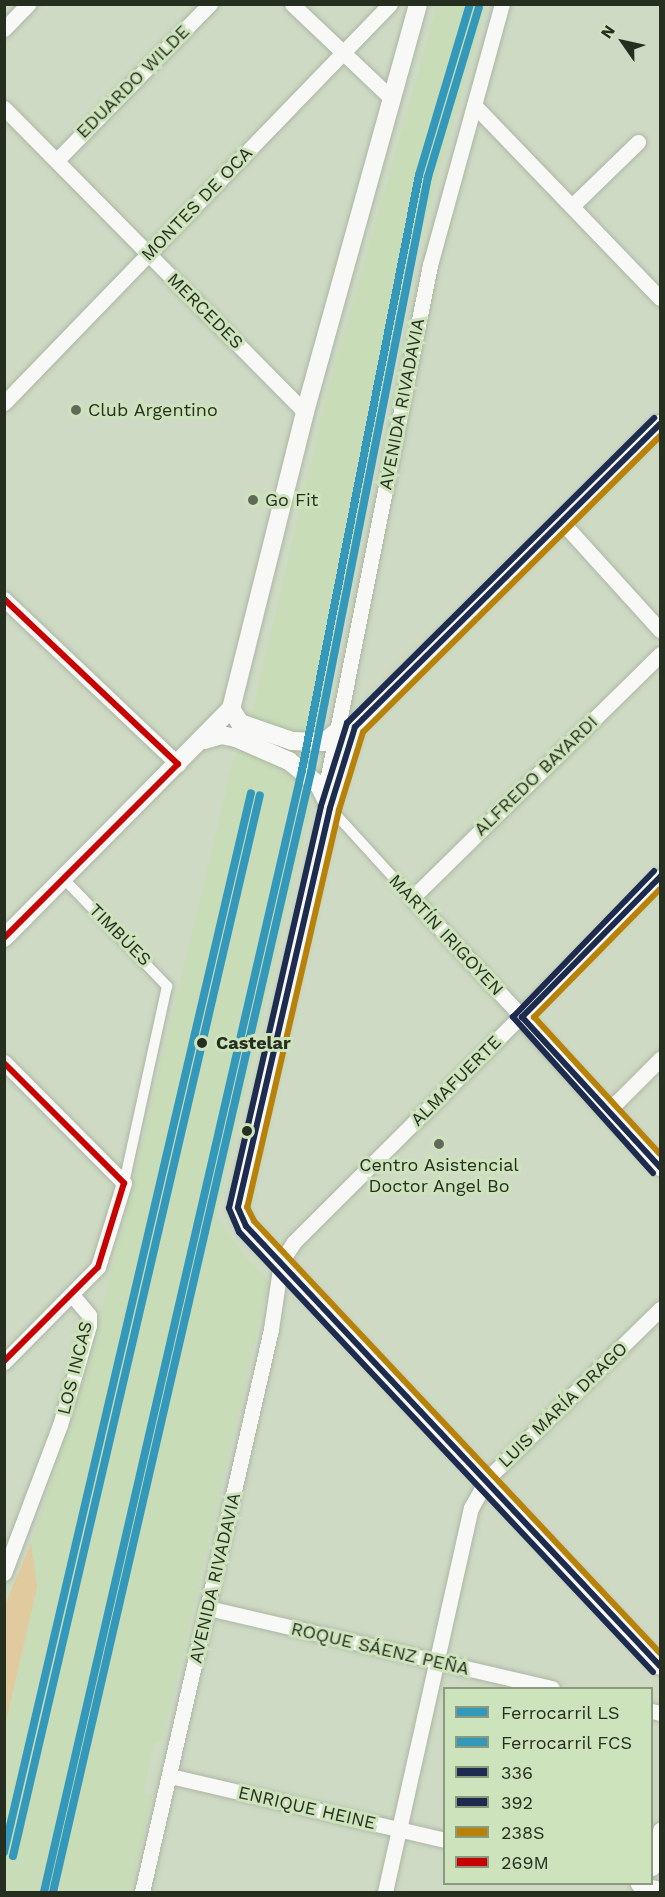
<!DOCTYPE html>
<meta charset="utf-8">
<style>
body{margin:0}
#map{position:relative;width:665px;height:1897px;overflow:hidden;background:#cedac4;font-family:"Work Sans",sans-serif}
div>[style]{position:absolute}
.built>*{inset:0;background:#c8dcb8}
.green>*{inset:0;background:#e0ca9e}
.roads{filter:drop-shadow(0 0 2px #acb6a4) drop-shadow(0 0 2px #acb6a4)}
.pedestrian>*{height:10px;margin:-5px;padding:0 5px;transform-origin:5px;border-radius:5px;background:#f8f9f6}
.minor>*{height:15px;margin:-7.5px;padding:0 7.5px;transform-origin:7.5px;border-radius:7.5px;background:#f8f9f6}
.tertiary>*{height:18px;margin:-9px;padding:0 9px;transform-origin:9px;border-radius:9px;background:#f8f9f6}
.bus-1>*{height:6px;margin:-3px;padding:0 3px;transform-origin:3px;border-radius:3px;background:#1d2b4f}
.bus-2>*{height:6px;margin:-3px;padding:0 3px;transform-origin:3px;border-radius:3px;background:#1d2b4f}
.bus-3>*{height:6px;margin:-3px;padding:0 3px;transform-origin:3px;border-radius:3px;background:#b88209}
.bus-4>*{height:6px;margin:-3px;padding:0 3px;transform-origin:3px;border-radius:3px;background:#c70201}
.rail-1>*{height:8px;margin:-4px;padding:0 4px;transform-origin:4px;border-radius:4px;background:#3398ba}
.rail-2>*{height:8px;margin:-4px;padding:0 4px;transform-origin:4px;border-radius:4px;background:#3398ba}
.dots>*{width:16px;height:16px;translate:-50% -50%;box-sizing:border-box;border:3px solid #cde3bb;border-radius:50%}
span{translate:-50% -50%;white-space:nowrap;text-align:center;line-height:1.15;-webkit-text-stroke:6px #cde3bb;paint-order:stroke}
.street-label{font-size:18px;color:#262e1f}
.poi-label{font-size:18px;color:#262e1f}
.left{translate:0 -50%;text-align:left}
.stop-label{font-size:18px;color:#262e1f;font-weight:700}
.frame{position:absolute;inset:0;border:6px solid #262e1f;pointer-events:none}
.legend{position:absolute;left:443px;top:1687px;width:210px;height:198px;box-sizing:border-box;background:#cde3bb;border:2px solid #8a9b7d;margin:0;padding:8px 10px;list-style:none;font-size:18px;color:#262e1f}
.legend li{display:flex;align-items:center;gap:12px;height:30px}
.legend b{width:30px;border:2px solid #8a9b7d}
.north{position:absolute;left:593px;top:12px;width:60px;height:60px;-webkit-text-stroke:4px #cde3bb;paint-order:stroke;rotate:304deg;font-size:16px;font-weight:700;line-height:24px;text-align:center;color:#262e1f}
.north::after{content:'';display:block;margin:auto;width:21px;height:27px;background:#262e1f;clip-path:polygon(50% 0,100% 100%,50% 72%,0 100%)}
</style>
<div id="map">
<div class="built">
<i style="clip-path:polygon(437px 5px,486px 5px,419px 243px,324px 716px,310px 812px,216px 1216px,243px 1254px,269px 1281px,162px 1740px,154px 1743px,143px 1794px,152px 1796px,140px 1850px,129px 1892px,5px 1892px,5px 1726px,37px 1587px,31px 1543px,89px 1364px,234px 757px,253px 709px,325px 401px)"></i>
</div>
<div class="green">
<i style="clip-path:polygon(31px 1543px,37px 1587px,5px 1726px,5px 1605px)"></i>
</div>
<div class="roads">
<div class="pedestrian">
<i style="left:330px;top:808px;width:122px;rotate:47.7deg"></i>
<i style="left:64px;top:879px;width:149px;rotate:46.1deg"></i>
<i style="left:167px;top:986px;width:202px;rotate:102.3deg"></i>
</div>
<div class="minor">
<i style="left:292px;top:4px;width:137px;rotate:43.5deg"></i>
<i style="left:4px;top:29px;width:35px;rotate:-46deg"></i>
<i style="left:474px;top:105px;width:268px;rotate:46.1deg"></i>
<i style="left:4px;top:108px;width:428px;rotate:45.3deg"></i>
<i style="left:57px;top:160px;width:219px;rotate:-45.6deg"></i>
<i style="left:572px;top:206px;width:92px;rotate:-44.1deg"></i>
<i style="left:4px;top:403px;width:555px;rotate:-45.95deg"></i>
<i style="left:562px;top:522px;width:146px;rotate:47.8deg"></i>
<i style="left:4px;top:599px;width:240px;rotate:43.5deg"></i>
<i style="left:330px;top:804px;width:28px;rotate:-94deg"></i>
<i style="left:328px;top:776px;width:521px;rotate:-78.71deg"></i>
<i style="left:430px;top:265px;width:271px;rotate:-74.6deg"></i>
<i style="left:522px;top:1017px;width:162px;rotate:-132.7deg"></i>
<i style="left:412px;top:898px;width:348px;rotate:-44.5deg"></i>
<i style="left:4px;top:1062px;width:170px;rotate:45.2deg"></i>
<i style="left:124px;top:1183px;width:88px;rotate:107.2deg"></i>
<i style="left:98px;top:1267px;width:134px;rotate:134.7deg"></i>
<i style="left:608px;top:1111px;width:74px;rotate:-45deg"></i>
<i style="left:4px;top:1573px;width:158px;rotate:-69.3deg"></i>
<i style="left:60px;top:1425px;width:104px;rotate:-73.8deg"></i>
<i style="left:89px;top:1325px;width:10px;rotate:-90deg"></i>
<i style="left:89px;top:1315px;width:25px;rotate:-130deg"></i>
<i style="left:208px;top:1608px;width:353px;rotate:13.1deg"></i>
<i style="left:652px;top:1711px;width:8px;rotate:14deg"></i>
<i style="left:170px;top:1776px;width:281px;rotate:13.1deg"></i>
<i style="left:652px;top:1868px;width:39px;rotate:-78deg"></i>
<i style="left:638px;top:1884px;width:23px;rotate:13deg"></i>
<i style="left:142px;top:1892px;width:578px;rotate:-77.09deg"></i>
<i style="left:271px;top:1329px;width:68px;rotate:-81.5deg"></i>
<i style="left:281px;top:1262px;width:24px;rotate:-57deg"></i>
<i style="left:294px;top:1242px;width:517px;rotate:-44.92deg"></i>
<i style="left:385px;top:1892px;width:394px;rotate:-77.4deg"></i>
<i style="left:471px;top:1508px;width:33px;rotate:-61deg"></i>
<i style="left:487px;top:1479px;width:243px;rotate:-44.5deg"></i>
</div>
<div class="tertiary">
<i style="left:660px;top:424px;width:430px;rotate:135.2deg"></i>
<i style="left:355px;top:727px;width:85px;rotate:107.2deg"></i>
<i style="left:330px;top:808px;width:410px;rotate:103deg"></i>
<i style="left:238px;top:1208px;width:20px;rotate:66deg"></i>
<i style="left:246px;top:1226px;width:604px;rotate:46.74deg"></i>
<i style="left:231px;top:709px;width:17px;rotate:57deg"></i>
<i style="left:240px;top:723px;width:55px;rotate:19.1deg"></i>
<i style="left:292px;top:741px;width:32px;rotate:2deg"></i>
<i style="left:324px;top:742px;width:16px;rotate:-38deg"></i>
<i style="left:204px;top:740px;width:18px;rotate:-16deg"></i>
<i style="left:221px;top:735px;width:15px;rotate:11deg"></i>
<i style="left:236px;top:738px;width:58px;rotate:23.5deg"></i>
<i style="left:289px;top:761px;width:38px;rotate:39deg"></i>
<i style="left:319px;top:785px;width:25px;rotate:64deg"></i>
<i style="left:4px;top:938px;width:322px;rotate:-45.3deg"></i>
<i style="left:231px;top:709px;width:306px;rotate:-76deg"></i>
<i style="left:305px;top:412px;width:423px;rotate:-74.5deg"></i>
<i style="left:522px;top:1017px;width:204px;rotate:47.4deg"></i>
</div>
</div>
<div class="bus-1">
<i style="left:660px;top:424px;width:430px;rotate:135.2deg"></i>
<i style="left:355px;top:727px;width:85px;rotate:107.2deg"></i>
<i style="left:330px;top:808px;width:410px;rotate:103deg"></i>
<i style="left:238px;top:1208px;width:20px;rotate:66deg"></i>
<i style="left:246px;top:1226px;width:604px;rotate:46.74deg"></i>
<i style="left:660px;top:877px;width:197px;rotate:134.6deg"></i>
<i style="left:522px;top:1017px;width:204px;rotate:47.4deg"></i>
</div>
<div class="bus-2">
<i style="left:653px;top:1173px;width:210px;rotate:-131.9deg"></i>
<i style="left:513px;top:1017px;width:203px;rotate:-46deg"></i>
<i style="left:653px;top:1672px;width:604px;rotate:-133.26deg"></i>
<i style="left:239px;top:1232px;width:26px;rotate:-113deg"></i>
<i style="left:229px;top:1208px;width:412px;rotate:-77.1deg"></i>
<i style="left:321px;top:806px;width:87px;rotate:-72.6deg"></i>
<i style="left:347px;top:723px;width:433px;rotate:-44.8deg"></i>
</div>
<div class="bus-3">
<i style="left:660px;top:436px;width:419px;rotate:135.1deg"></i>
<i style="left:363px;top:732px;width:82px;rotate:107.1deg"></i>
<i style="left:339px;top:810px;width:408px;rotate:103deg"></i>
<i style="left:247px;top:1207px;width:16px;rotate:63deg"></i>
<i style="left:254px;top:1221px;width:593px;rotate:46.78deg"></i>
<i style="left:660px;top:889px;width:180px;rotate:134.5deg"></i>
<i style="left:534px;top:1017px;width:186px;rotate:47.4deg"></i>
</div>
<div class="bus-4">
<i style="left:4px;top:599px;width:240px;rotate:43.5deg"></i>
<i style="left:178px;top:764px;width:246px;rotate:135deg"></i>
<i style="left:4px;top:1063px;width:170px;rotate:45deg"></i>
<i style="left:124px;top:1183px;width:88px;rotate:107.2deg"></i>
<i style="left:98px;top:1267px;width:133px;rotate:135deg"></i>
</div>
<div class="rail-1">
<i style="left:4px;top:1852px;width:1087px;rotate:-76.87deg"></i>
<i style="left:44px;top:1892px;width:1151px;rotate:-77.05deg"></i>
<i style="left:302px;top:770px;width:606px;rotate:-78.88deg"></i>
<i style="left:419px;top:175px;width:178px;rotate:-73.4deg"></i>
</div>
<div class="rail-2">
<i style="left:13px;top:1856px;width:1089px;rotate:-76.9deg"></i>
<i style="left:53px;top:1892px;width:1149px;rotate:-77.03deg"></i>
<i style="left:311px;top:772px;width:606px;rotate:-78.88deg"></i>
<i style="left:428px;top:177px;width:177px;rotate:-73.3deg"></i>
</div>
<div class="dots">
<i style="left:76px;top:410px;background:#616a59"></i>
<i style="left:253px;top:500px;background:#616a59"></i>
<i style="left:202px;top:1043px;background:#262e1f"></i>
<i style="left:247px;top:1131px;background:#262e1f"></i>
<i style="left:439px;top:1144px;background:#616a59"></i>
</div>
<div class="street-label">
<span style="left:133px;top:82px;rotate:-45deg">EDUARDO WILDE</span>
<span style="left:197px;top:204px;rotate:-46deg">MONTES DE OCA</span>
<span style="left:205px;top:311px;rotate:45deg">MERCEDES</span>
<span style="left:402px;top:404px;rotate:-79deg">AVENIDA RIVADAVIA</span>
<span style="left:536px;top:776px;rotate:-44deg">ALFREDO BAYARDI</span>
<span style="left:120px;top:935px;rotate:45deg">TIMBÚES</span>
<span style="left:446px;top:935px;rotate:47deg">MARTÍN IRIGOYEN</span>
<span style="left:456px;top:1081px;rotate:-45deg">ALMAFUERTE</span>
<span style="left:75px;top:1368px;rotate:-76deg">LOS INCAS</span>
<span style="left:563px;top:1405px;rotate:-44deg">LUIS MARÍA DRAGO</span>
<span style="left:215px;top:1578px;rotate:-77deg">AVENIDA RIVADAVIA</span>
<span style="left:380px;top:1649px;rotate:13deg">ROQUE SÁENZ PEÑA</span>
<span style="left:307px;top:1808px;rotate:13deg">ENRIQUE HEINE</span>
</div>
<div class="poi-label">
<span class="left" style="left:88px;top:410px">Club Argentino</span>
<span class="left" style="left:265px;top:500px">Go Fit</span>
<span style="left:439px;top:1176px">Centro Asistencial<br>Doctor Angel Bo</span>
</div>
<div class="stop-label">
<span class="left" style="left:216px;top:1043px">Castelar</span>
</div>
<div class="frame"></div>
<ul class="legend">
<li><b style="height:8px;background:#3398ba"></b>Ferrocarril LS</li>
<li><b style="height:8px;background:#3398ba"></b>Ferrocarril FCS</li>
<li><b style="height:8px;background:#1d2b4f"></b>336</li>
<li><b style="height:8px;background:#1d2b4f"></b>392</li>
<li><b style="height:8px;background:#b88209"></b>238S</li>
<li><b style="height:8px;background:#c70201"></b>269M</li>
</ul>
<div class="north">N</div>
</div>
